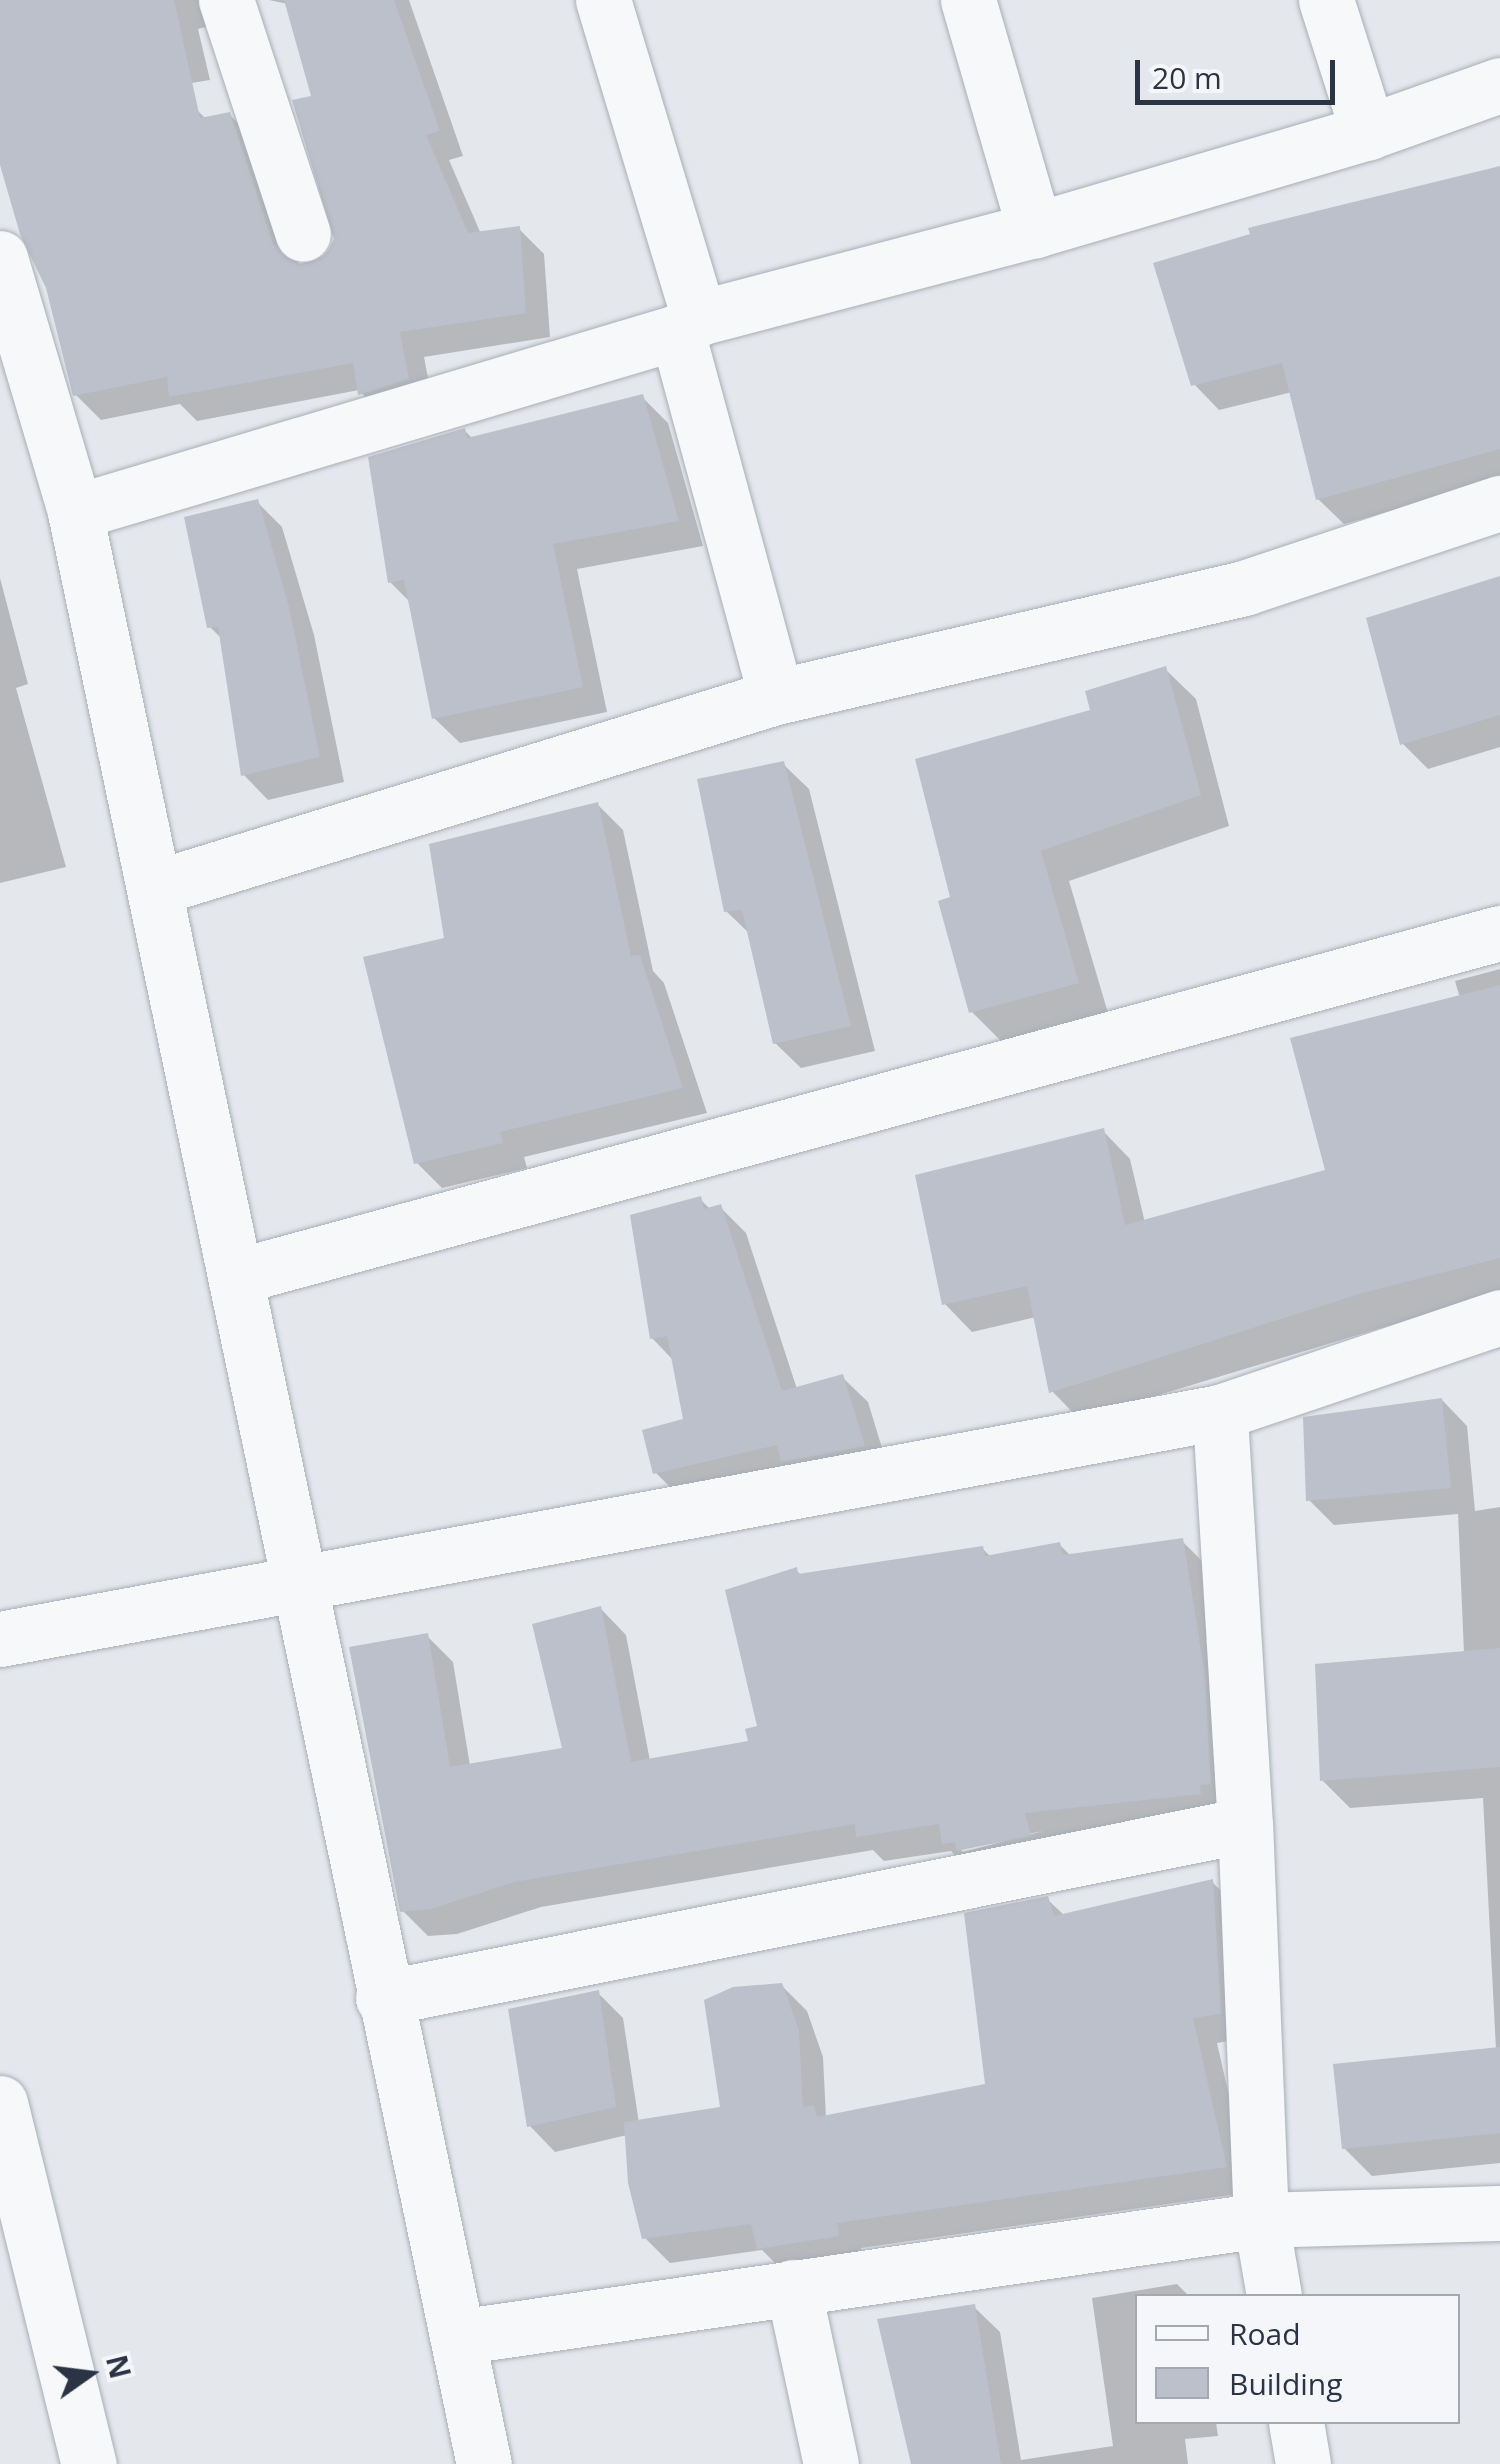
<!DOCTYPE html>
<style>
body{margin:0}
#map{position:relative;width:1500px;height:2464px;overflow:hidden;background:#e4e7ec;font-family:"Open Sans",sans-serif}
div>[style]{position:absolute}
.shadow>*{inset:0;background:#0003}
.building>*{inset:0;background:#bbc0ca}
.roads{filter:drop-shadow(0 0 2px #a9aeb7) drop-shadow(0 0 2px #a9aeb7)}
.minor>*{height:55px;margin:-27.5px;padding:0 27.5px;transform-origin:27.5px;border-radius:27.5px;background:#f7f8fa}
span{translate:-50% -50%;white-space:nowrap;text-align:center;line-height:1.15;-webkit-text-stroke:10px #f4f6f9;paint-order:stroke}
.legend{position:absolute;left:1135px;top:2294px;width:325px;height:130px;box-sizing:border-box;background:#f4f6f9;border:2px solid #a4a8b1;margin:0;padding:12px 18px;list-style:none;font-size:30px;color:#2b3445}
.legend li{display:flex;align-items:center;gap:20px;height:50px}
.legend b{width:50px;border:2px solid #a4a8b1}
.north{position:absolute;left:40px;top:2324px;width:100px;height:100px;-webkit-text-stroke:8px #f4f6f9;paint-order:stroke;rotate:76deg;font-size:28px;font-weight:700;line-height:40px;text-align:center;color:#2b3445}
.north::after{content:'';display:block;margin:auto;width:35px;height:45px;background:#2b3445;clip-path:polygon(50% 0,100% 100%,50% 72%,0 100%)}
.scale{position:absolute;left:1135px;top:60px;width:200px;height:45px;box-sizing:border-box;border:5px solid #2b3445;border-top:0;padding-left:12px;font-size:30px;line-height:35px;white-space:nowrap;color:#2b3445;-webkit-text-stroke:8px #f4f6f9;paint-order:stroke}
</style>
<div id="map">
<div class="shadow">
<i style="clip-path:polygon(0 0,234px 0,220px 23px,198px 29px,210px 80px,9px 113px,0 104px)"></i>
<i style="clip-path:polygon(269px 0,409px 0,463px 156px,449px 160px,481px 234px,519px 229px,544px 254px,550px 337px,424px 357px,433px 404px,385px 419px,359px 390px,197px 421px,180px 404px,101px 420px,76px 395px,197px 110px,206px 119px,229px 114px,254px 140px,298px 263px,313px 267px,336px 242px,315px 97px,288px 4px)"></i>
<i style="clip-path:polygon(1500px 168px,1500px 480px,1344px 524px,1318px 499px,1292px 392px,1219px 410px,1194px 384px)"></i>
<i style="clip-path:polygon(642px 397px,668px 423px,703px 546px,577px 569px,607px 712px,460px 743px,434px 718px,411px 603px,390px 582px,465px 431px,473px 439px)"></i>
<i style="clip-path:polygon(257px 502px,282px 527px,314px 635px,344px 782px,268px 800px,243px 774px,222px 639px,210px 627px)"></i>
<i style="clip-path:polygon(0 578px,28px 684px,16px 688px,66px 867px,0 883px)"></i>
<i style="clip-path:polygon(1500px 578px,1500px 747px,1428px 769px,1402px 743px)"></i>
<i style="clip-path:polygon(1165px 669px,1196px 699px,1229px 826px,1069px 881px,1108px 1013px,1002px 1042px,972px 1012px,953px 899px,1094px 711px)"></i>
<i style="clip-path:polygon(783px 764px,809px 789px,875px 1051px,801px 1068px,775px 1043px,751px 935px,726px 911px)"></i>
<i style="clip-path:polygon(597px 804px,623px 830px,653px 971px,664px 983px,707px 1113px,524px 1157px,527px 1168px,442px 1188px,416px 1162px,447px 940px)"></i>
<i style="clip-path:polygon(1500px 969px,1500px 1292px,1079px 1419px,1052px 1391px,1036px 1317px,972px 1332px,945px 1304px,1103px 1131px,1130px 1159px,1145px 1223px,1328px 1171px,1460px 998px,1455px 981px)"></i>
<i style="clip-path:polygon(700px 1199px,711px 1210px,720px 1207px,746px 1233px,797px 1389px,842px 1377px,868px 1402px,889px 1471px,681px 1498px,655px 1472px,685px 1420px,674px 1361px,652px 1338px)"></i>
<i style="clip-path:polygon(1442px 1400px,1467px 1426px,1475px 1511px,1500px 1507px,1500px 2163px,1372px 2176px,1344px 2148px,1496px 2050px,1483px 1798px,1350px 1808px,1322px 1780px,1464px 1653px,1458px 1514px,1334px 1525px,1309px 1500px)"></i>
<i style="clip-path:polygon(evenodd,1182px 1541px,1207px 1566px,1236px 1809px,969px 1869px,951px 1851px,884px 1861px,873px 1850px,541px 1907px,457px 1934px,428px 1936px,403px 1911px,427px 1636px,453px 1662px,470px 1766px,565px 1750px,601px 1609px,626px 1635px,650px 1761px,750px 1743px,760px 1728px,796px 1570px,802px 1576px,982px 1548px,991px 1557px,1059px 1544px,1071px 1556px,1182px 1541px,1043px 1831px,963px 1852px,959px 1848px,1043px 1831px)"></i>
<i style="clip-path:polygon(1212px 1882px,1238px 1907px,1246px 2038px,1217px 2043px,1251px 2192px,861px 2248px,863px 2261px,785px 2273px,762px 2250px,670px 2263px,644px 2237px,627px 2135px,555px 2152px,530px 2126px,598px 1993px,623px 2018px,639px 2123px,723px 2109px,782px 1986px,807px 2011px,823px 2057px,826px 2118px,988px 2086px,1047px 1899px,1065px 1916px)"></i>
<i style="clip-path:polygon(1177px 2284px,1189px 2296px,1138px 2296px,1138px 2422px,1216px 2422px,1218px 2436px,1185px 2439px,1188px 2464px,915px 2464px,974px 2307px,1000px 2332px,1021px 2460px,1113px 2446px,1092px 2298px)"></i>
</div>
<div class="building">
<i style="clip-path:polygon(0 0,174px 0,200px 118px,230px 112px,273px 244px,298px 265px,326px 255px,334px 239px,292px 100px,311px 96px,284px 0,394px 0,440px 131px,426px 135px,468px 233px,520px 226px,526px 313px,400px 332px,409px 379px,358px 395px,353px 363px,169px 397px,167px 377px,73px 396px,46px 288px,20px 234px,0 165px)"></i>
<i style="clip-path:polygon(1500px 166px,1500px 449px,1316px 500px,1282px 363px,1191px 386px,1153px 263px,1250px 234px,1248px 228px)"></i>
<i style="clip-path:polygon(643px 394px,679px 521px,553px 544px,583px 687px,432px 719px,404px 580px,388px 583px,368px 457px,465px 428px,467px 438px)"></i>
<i style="clip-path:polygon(258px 499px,289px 607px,320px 757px,241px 776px,218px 627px,207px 628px,184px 517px)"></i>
<i style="clip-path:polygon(1500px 576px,1500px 715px,1400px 745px,1366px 618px)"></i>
<i style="clip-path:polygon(1166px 666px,1201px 795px,1041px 851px,1079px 983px,969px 1013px,938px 901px,950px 897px,915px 759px,1090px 710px,1085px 691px)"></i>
<i style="clip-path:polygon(784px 761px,851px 1026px,773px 1044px,742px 910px,724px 912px,697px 779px)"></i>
<i style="clip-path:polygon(598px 802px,631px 956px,640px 955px,683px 1088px,500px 1132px,503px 1143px,414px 1164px,363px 957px,444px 938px,429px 844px)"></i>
<i style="clip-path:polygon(1500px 985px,1500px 1258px,1362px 1293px,1049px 1393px,1027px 1286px,942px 1305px,915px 1175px,1104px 1128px,1125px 1225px,1325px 1170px,1290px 1038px)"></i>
<i style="clip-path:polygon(701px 1196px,704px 1209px,721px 1204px,782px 1391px,843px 1374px,865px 1446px,781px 1462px,777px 1445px,653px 1474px,642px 1430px,683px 1419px,667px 1336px,650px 1339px,630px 1215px)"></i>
<i style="clip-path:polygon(1442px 1398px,1451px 1488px,1306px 1501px,1303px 1417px)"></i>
<i style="clip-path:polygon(1183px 1538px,1205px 1676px,1211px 1784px,1200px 1785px,1201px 1794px,1025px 1813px,1031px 1836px,956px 1851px,955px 1842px,942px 1844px,939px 1824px,856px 1837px,855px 1824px,514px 1882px,431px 1909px,400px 1912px,349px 1647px,428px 1633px,450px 1767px,562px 1748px,532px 1624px,601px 1606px,631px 1762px,748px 1741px,745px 1729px,757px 1726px,725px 1590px,797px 1567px,798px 1574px,983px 1546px,985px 1556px,1060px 1542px,1063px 1555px)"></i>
<i style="clip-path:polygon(1500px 1648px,1500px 1767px,1320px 1781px,1315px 1664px)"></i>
<i style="clip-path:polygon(1213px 1879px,1221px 2014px,1193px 2018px,1227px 2167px,837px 2223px,839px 2236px,757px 2249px,751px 2224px,642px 2239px,628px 2183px,624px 2122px,720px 2107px,704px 2000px,733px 1987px,782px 1983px,799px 2030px,803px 2107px,814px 2105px,817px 2117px,985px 2084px,964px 1913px,1048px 1896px,1054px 1916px)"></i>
<i style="clip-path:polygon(599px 1990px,616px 2107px,527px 2127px,508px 2009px)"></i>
<i style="clip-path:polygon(1500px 2047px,1500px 2133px,1342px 2149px,1333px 2064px)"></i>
<i style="clip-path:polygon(975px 2304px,1001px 2464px,911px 2464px,877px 2319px)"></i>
</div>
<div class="roads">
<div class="minor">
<i style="left:226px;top:0;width:246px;rotate:71.8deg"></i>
<i style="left:603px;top:0;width:332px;rotate:73.2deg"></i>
<i style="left:968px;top:0;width:240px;rotate:73.8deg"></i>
<i style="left:1326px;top:0;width:139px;rotate:72.3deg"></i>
<i style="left:0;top:258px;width:265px;rotate:73.5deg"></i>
<i style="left:75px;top:512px;width:1994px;rotate:78.17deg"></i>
<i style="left:677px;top:332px;width:378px;rotate:74.8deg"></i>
<i style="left:75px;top:512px;width:628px;rotate:-16.65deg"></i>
<i style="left:677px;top:332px;width:26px;rotate:-32deg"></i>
<i style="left:699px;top:318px;width:347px;rotate:-14.7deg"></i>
<i style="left:1035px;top:230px;width:347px;rotate:-16.4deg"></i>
<i style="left:1368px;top:132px;width:140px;rotate:-19.6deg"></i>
<i style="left:155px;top:888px;width:650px;rotate:-17.1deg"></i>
<i style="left:776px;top:697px;width:481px;rotate:-13.1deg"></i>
<i style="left:1244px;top:588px;width:270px;rotate:-18.4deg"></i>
<i style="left:238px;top:1276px;width:1308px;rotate:-15.21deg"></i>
<i style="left:0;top:1639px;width:1241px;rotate:-10.54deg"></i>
<i style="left:1220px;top:1412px;width:296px;rotate:-18.7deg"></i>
<i style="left:383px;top:1998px;width:879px;rotate:-11.35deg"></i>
<i style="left:1245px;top:1825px;width:414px;rotate:-93.5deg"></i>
<i style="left:0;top:2103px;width:372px;rotate:76.2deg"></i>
<i style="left:793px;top:2287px;width:181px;rotate:77.9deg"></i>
<i style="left:1274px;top:2296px;width:77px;rotate:-99.7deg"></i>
<i style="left:1261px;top:2220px;width:239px;rotate:-1.7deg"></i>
<i style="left:458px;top:2337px;width:811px;rotate:-8.29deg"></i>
<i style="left:1261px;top:2220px;width:395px;rotate:-92.3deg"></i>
<i style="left:1296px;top:2422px;width:43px;rotate:80.5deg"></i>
</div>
</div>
<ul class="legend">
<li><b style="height:12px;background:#f7f8fa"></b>Road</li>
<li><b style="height:28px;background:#bbc0ca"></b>Building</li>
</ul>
<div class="north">N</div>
<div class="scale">20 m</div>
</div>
